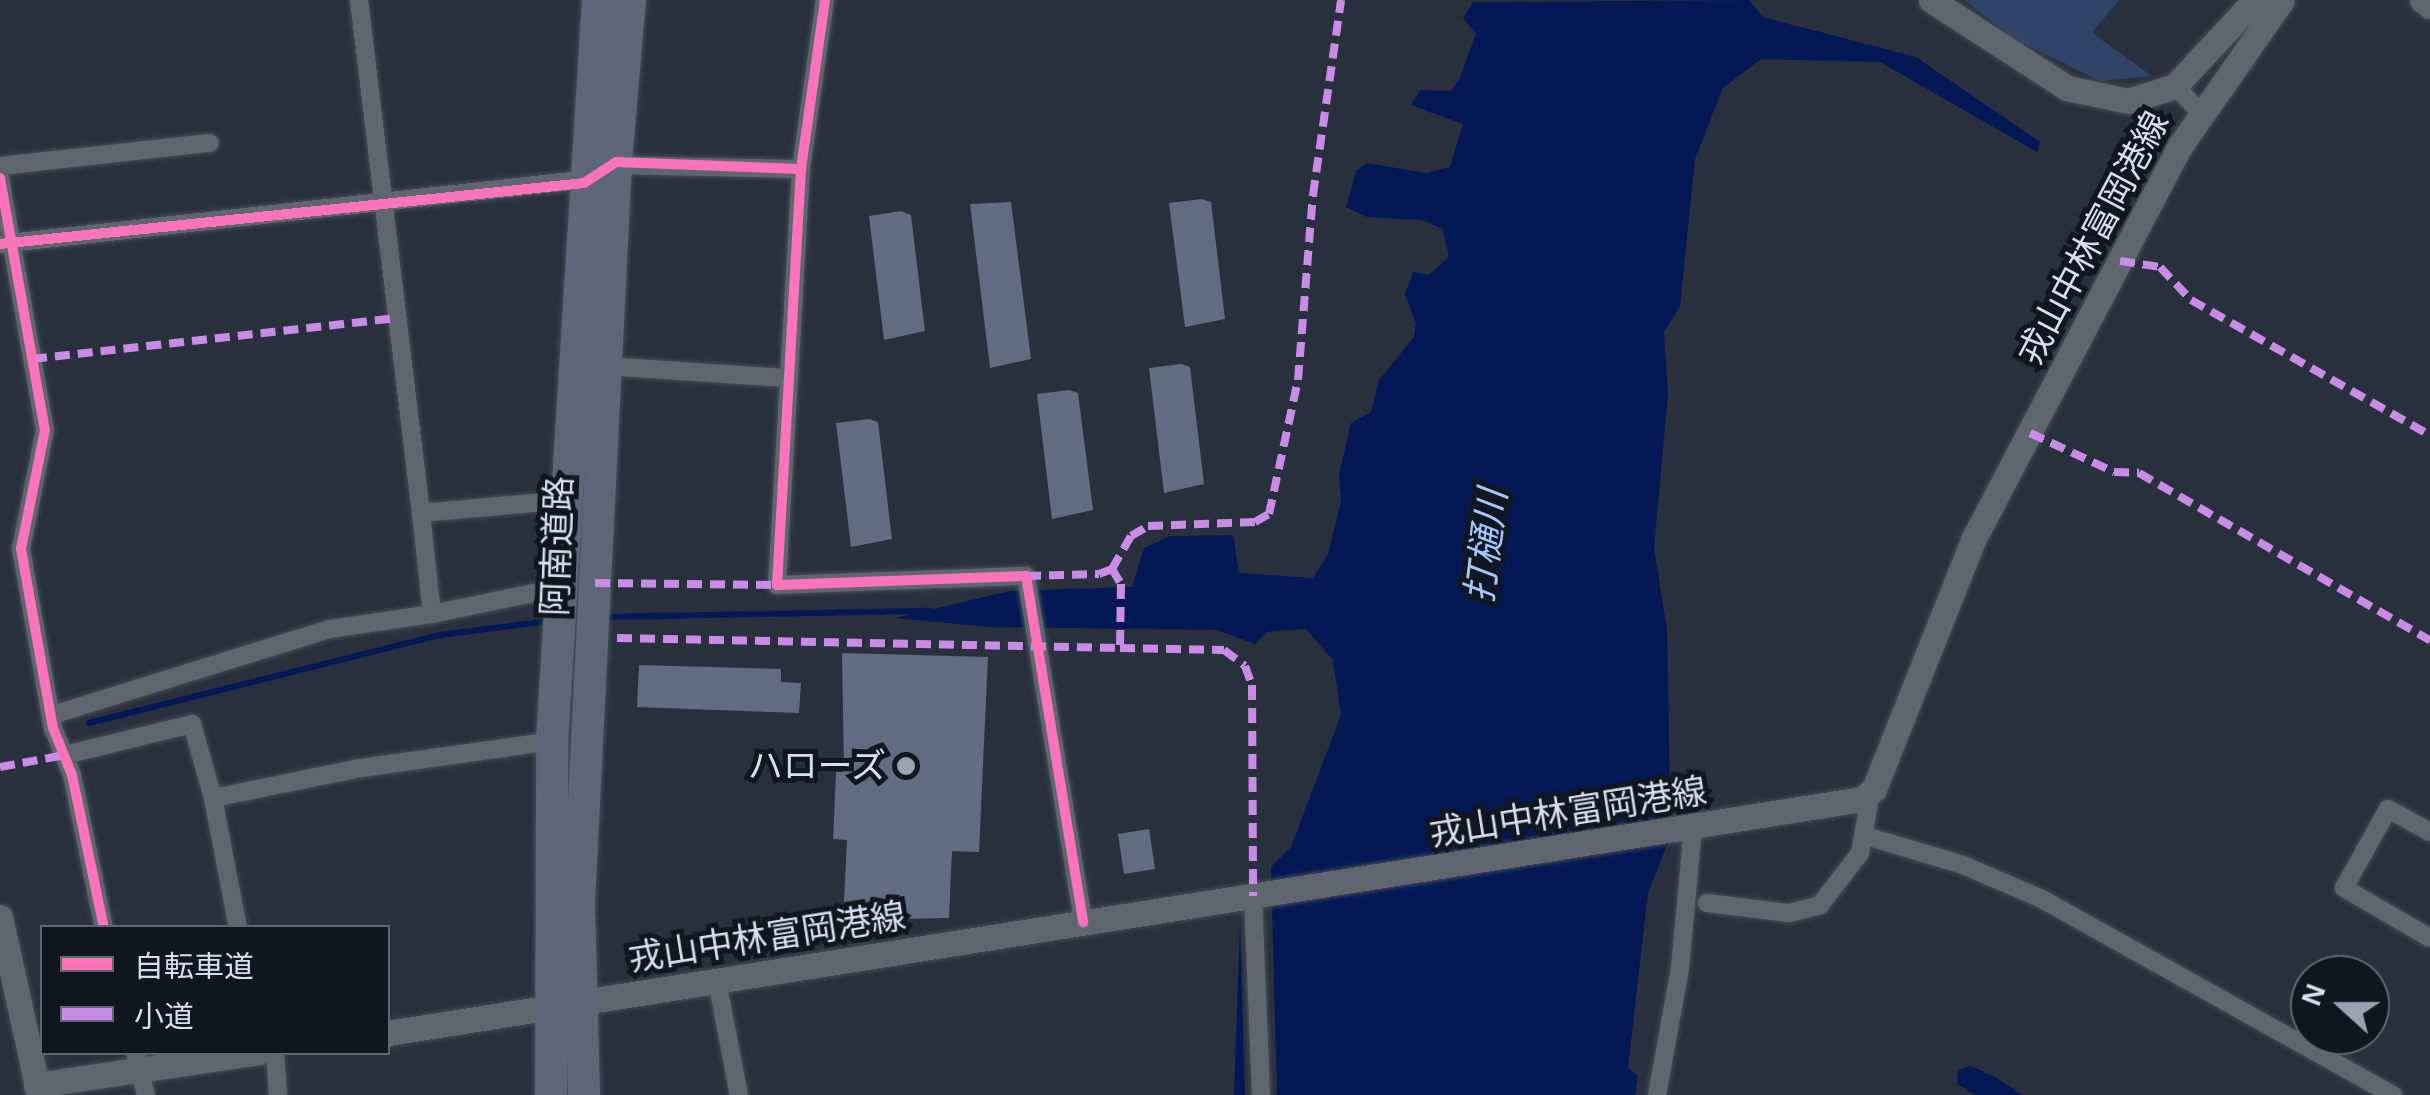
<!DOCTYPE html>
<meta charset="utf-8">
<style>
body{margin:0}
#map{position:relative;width:2430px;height:1095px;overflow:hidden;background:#29313e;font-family:Arial,"Noto Sans JP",sans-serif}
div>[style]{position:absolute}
.green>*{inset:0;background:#314569}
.water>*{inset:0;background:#041855}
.stream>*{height:6px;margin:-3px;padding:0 3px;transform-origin:3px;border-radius:3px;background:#041855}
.building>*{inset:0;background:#626d81}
.roads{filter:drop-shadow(0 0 2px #464d58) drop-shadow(0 0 2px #464d58)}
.street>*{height:18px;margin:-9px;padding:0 9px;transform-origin:9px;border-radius:9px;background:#60666f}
.secondary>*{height:25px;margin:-12.5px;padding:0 12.5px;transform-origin:12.5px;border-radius:12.5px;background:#60666f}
.highway>*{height:32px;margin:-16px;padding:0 16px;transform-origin:16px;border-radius:16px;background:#5e6777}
.quiet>*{height:8px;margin-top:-4px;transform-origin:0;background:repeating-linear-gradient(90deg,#ca8be6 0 15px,transparent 0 23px)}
.cycleway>*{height:10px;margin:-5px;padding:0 5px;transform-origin:5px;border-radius:5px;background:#fb73b8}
.dots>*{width:28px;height:28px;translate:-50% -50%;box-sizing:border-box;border:5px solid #111721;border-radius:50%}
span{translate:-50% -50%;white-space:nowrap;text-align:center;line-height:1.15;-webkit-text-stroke:10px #111721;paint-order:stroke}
.street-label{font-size:35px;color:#d6dfef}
.poi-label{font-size:35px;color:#d6dfef}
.right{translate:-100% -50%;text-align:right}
.water-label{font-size:38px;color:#a4c5ff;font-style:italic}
.legend{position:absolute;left:40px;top:925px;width:350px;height:130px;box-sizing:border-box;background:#111721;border:2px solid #606773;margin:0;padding:12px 18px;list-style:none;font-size:30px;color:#d6dfef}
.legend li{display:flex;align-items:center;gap:20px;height:50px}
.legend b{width:50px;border:2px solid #606773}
.north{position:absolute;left:2290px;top:955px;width:100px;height:100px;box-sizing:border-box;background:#111721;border:2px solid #606773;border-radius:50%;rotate:291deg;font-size:28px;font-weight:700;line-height:40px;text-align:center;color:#d6dfef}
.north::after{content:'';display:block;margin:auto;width:35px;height:45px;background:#99a2b1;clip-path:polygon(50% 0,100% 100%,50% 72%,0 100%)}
</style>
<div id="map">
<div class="green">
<i style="clip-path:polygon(1964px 0,2119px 0,2092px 33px,2152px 76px,2100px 81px,2016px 40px)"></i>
</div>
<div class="water">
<i style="clip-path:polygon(1749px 0,1763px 17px,1916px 57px,2040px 142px,2037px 152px,1880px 62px,1761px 59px,1723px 88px,1695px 159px,1680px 306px,1664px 332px,1668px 395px,1654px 548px,1667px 630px,1670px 791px,1667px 845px,1648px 893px,1628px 1067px,1638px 1077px,1635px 1095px,1277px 1095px,1271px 867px,1291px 847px,1341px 715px,1333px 660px,1306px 629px,1267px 632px,1255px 644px,1217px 630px,989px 627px,895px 618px,1010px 591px,1132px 587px,1144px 548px,1170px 536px,1233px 535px,1239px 573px,1313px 578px,1328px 554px,1341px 501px,1339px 475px,1351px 423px,1371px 412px,1379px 380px,1414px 337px,1416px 323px,1405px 295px,1413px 272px,1429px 275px,1449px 257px,1443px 229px,1422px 220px,1367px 217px,1346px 207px,1356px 171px,1367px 163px,1426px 173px,1450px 167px,1463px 124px,1411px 105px,1420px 90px,1451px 91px,1459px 80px,1476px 34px,1463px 18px,1473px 2px)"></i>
<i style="clip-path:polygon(1240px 923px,1245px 1095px,1234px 1095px)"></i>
<i style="clip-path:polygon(1971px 1066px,1995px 1077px,2022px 1095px,1975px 1095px,1957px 1084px,1958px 1070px)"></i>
</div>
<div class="stream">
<i style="left:603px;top:617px;width:327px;rotate:-1.1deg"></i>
<i style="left:89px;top:723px;width:362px;rotate:-14.1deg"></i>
<i style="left:440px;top:635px;width:111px;rotate:-7.3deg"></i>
</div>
<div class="building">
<i style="clip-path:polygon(1202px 199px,1211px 202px,1225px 319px,1185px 327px,1169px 203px)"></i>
<i style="clip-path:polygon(1011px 202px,1031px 359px,990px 368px,970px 204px)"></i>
<i style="clip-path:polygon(901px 211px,911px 215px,925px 331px,884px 340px,869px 216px)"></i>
<i style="clip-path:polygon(1181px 364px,1190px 367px,1204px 484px,1164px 493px,1149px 368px)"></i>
<i style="clip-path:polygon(1069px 390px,1078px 393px,1093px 510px,1052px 519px,1037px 394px)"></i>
<i style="clip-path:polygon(869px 419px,878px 422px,892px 539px,851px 547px,836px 423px)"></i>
<i style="clip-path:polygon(842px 653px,988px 657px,979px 852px,952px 851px,949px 918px,843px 920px,847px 840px,833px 839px,836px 772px,844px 772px)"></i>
<i style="clip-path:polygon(639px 665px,781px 669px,781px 682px,801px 683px,799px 713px,637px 707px)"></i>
<i style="clip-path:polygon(1149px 829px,1155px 869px,1124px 874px,1118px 834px)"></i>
</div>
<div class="roads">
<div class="street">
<i style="left:359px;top:0;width:517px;rotate:83.11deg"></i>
<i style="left:421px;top:513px;width:146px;rotate:-5.1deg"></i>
<i style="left:825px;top:0;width:171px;rotate:98.1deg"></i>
<i style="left:801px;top:169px;width:417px;rotate:93.3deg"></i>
<i style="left:777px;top:585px;width:249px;rotate:-2.1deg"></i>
<i style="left:1026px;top:576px;width:351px;rotate:80.6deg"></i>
<i style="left:2175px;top:86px;width:35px;rotate:46deg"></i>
<i style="left:612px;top:165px;width:189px;rotate:1.2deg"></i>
<i style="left:0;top:166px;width:211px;rotate:-6.3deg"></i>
<i style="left:0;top:178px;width:256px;rotate:79.9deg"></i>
<i style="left:45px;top:430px;width:121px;rotate:101.4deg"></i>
<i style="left:21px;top:549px;width:182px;rotate:79.9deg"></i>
<i style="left:53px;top:728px;width:51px;rotate:68deg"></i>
<i style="left:72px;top:775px;width:156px;rotate:78.2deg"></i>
<i style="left:0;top:244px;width:594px;rotate:-6.29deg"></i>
<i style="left:606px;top:366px;width:182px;rotate:3.8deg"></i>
<i style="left:421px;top:513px;width:102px;rotate:83.8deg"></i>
<i style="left:432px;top:614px;width:133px;rotate:-11.7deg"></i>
<i style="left:52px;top:715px;width:291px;rotate:-17.2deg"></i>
<i style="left:330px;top:629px;width:103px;rotate:-8.4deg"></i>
<i style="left:65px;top:755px;width:131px;rotate:-13.7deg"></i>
<i style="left:192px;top:724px;width:77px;rotate:74.2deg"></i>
<i style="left:2430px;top:832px;width:48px;rotate:-151.3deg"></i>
<i style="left:2388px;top:809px;width:90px;rotate:119.1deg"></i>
<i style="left:2344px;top:888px;width:99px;rotate:30.2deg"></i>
<i style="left:1866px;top:836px;width:101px;rotate:16.6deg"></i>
<i style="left:1963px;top:865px;width:86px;rotate:23.3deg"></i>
<i style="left:2042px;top:899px;width:402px;rotate:29.2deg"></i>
<i style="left:1253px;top:896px;width:199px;rotate:87.7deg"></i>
<i style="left:1707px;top:903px;width:83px;rotate:7deg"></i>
<i style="left:1789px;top:913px;width:32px;rotate:-14deg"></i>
<i style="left:1820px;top:905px;width:66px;rotate:-52.4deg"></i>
<i style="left:1860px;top:853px;width:62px;rotate:-79.8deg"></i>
<i style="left:238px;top:928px;width:132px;rotate:-100.9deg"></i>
<i style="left:213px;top:798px;width:151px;rotate:-11.5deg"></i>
<i style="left:361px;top:768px;width:193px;rotate:-8deg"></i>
<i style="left:717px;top:981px;width:116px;rotate:79.1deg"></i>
<i style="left:135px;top:1052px;width:44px;rotate:75.7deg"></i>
<i style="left:275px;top:1052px;width:43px;rotate:86deg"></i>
<i style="left:1657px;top:1095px;width:129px;rotate:-79.7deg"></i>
<i style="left:1680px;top:968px;width:141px;rotate:-84.7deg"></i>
</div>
<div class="secondary">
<i style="left:1931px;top:0;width:162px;rotate:32.9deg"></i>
<i style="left:2067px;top:88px;width:62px;rotate:12deg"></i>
<i style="left:2128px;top:101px;width:49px;rotate:-17.7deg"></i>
<i style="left:2175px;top:86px;width:117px;rotate:-47.1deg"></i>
<i style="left:2422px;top:0;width:10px;rotate:37deg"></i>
<i style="left:0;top:917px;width:182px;rotate:77.6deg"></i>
<i style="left:388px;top:1033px;width:1492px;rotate:-9.02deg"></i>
<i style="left:1862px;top:799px;width:16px;rotate:-40deg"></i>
<i style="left:1874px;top:789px;width:270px;rotate:-68.3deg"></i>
<i style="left:1974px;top:538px;width:443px;rotate:-62.3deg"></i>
<i style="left:2180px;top:146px;width:178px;rotate:-55.1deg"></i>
<i style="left:36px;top:1085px;width:225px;rotate:-8.4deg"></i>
</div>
<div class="highway">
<i style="left:551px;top:1095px;width:354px;rotate:-89.8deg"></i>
<i style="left:552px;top:741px;width:742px;rotate:-86.45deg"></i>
<i style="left:584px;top:1095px;width:192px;rotate:-91.5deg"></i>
<i style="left:579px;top:903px;width:742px;rotate:-87.14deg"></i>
<i style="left:616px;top:162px;width:163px;rotate:-85.1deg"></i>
</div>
</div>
<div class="quiet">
<i style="left:2120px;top:261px;width:40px;rotate:8.5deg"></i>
<i style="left:2160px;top:267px;width:45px;rotate:46.8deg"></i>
<i style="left:2191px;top:300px;width:274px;rotate:29.5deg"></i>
<i style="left:32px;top:359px;width:367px;rotate:-6.4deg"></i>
<i style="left:2030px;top:433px;width:93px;rotate:24.9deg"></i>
<i style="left:2114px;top:472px;width:25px;rotate:2deg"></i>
<i style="left:2139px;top:473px;width:336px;rotate:29.9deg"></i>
<i style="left:1112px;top:569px;width:17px;rotate:59deg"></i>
<i style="left:1121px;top:584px;width:64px;rotate:90.9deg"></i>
<i style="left:1120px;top:648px;width:104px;rotate:1.1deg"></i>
<i style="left:1224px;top:650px;width:26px;rotate:37deg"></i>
<i style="left:1245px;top:666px;width:20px;rotate:70deg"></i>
<i style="left:1252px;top:685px;width:211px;rotate:89.7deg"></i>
<i style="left:1026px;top:576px;width:73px;rotate:-1.6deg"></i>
<i style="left:1099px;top:574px;width:14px;rotate:-21deg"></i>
<i style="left:1112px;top:569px;width:38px;rotate:-60deg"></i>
<i style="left:1131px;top:536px;width:20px;rotate:-30deg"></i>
<i style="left:1148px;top:526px;width:107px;rotate:-2.1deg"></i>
<i style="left:1255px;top:522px;width:16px;rotate:-30deg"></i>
<i style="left:1269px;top:514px;width:137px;rotate:-77.8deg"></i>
<i style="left:1298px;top:380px;width:186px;rotate:-85.4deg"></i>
<i style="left:1313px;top:195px;width:197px;rotate:-81.8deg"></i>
<i style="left:595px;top:583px;width:182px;rotate:0.6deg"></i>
<i style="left:617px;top:638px;width:503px;rotate:1.14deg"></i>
<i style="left:0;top:767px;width:66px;rotate:-10.5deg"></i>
</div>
<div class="cycleway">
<i style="left:825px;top:0;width:171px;rotate:98.1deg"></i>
<i style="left:801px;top:169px;width:417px;rotate:93.3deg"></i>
<i style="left:777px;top:585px;width:249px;rotate:-2.1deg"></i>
<i style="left:1026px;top:576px;width:351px;rotate:80.6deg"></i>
<i style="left:0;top:178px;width:256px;rotate:79.9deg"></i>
<i style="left:45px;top:430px;width:121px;rotate:101.4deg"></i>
<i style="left:21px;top:549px;width:182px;rotate:79.9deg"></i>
<i style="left:53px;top:728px;width:51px;rotate:68deg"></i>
<i style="left:72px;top:775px;width:156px;rotate:78.2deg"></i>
<i style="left:0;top:244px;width:587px;rotate:-5.96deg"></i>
<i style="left:584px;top:183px;width:38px;rotate:-33deg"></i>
<i style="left:616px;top:162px;width:185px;rotate:2.2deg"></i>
</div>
<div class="dots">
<i style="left:906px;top:766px;background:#99a2b1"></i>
</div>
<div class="street-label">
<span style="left:2093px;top:238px;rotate:-62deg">戎山中林富岡港線</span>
<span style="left:557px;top:546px;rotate:-88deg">阿南道路</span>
<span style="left:1568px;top:812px;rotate:-9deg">戎山中林富岡港線</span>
<span style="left:767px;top:937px;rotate:-9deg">戎山中林富岡港線</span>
</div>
<div class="poi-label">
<span class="right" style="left:886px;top:766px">ハローズ</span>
</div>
<div class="water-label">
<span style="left:1487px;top:546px;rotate:-83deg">打樋川</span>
</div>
<ul class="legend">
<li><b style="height:12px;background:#fb73b8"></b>自転車道</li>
<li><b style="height:12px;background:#ca8be6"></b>小道</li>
</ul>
<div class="north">N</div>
</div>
